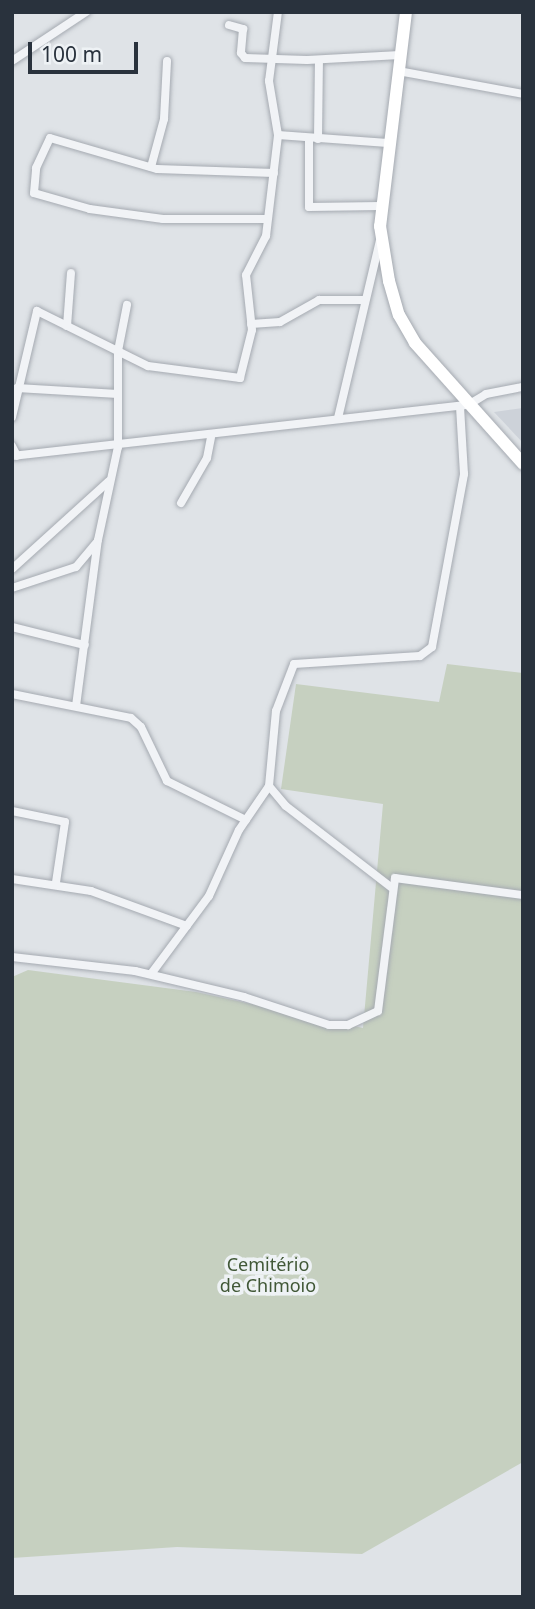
<!DOCTYPE html>
<meta charset="utf-8">
<style>
body{margin:0}
#map{position:relative;width:535px;height:1609px;overflow:hidden;background:#dfe3e7;font-family:"Noto Sans",sans-serif}
div>[style]{position:absolute}
.built>*{inset:0;background:#cdd2d9}
.green>*{inset:0;background:#c6d0c0}
.roads{filter:drop-shadow(0 0 2px #a5aab1) drop-shadow(0 0 2px #a5aab1)}
.street>*{height:8px;margin:-4px;padding:0 4px;transform-origin:4px;border-radius:4px;background:#f1f3f6}
.secondary>*{height:12px;margin:-6px;padding:0 6px;transform-origin:6px;border-radius:6px;background:#fff}
span{translate:-50% -50%;white-space:nowrap;text-align:center;line-height:1.15;-webkit-text-stroke:7px #eef2f5;paint-order:stroke}
.park-label{font-size:18px;color:#415837}
.frame{position:absolute;inset:0;border:14px solid #29323d;pointer-events:none}
.scale{position:absolute;left:28px;top:42px;width:110px;height:32px;box-sizing:border-box;border:4px solid #29323d;border-top:0;padding-left:9px;font-size:21px;line-height:24px;white-space:nowrap;color:#29323d;-webkit-text-stroke:5px #eef2f5;paint-order:stroke}
</style>
<div id="map">
<div class="built">
<i style="clip-path:polygon(523px 408px,523px 443px,494px 412px)"></i>
</div>
<div class="green">
<i style="clip-path:polygon(447px 664px,523px 673px,523px 1462px,362px 1554px,177px 1547px,12px 1558px,12px 977px,28px 970px,196px 992px,363px 1028px,383px 804px,281px 789px,296px 684px,439px 702px)"></i>
</div>
<div class="roads">
<div class="street">
<i style="left:229px;top:25px;width:15px;rotate:16deg"></i>
<i style="left:243px;top:29px;width:24px;rotate:95deg"></i>
<i style="left:241px;top:53px;width:6px;rotate:51deg"></i>
<i style="left:245px;top:58px;width:62px;rotate:1.8deg"></i>
<i style="left:307px;top:60px;width:93px;rotate:-3.1deg"></i>
<i style="left:12px;top:61px;width:89px;rotate:-33.5deg"></i>
<i style="left:398px;top:71px;width:127px;rotate:10.4deg"></i>
<i style="left:278px;top:135px;width:110px;rotate:4.2deg"></i>
<i style="left:309px;top:138px;width:69px;rotate:90deg"></i>
<i style="left:309px;top:207px;width:72px;rotate:-0.8deg"></i>
<i style="left:318px;top:139px;width:79px;rotate:-89.3deg"></i>
<i style="left:151px;top:167px;width:50px;rotate:-74.8deg"></i>
<i style="left:164px;top:119px;width:58px;rotate:-87deg"></i>
<i style="left:265px;top:219px;width:102px;rotate:180deg"></i>
<i style="left:163px;top:219px;width:74px;rotate:-172.2deg"></i>
<i style="left:90px;top:209px;width:58px;rotate:-164.1deg"></i>
<i style="left:34px;top:193px;width:25px;rotate:-85deg"></i>
<i style="left:36px;top:168px;width:33px;rotate:-65deg"></i>
<i style="left:50px;top:138px;width:111px;rotate:16.2deg"></i>
<i style="left:157px;top:169px;width:117px;rotate:2deg"></i>
<i style="left:251px;top:324px;width:29px;rotate:-4deg"></i>
<i style="left:280px;top:322px;width:45px;rotate:-29.4deg"></i>
<i style="left:319px;top:300px;width:45px"></i>
<i style="left:67px;top:326px;width:53px;rotate:-85.7deg"></i>
<i style="left:17px;top:388px;width:101px;rotate:3.4deg"></i>
<i style="left:12px;top:417px;width:109px;rotate:-76.7deg"></i>
<i style="left:37px;top:311px;width:124px;rotate:26.4deg"></i>
<i style="left:148px;top:366px;width:93px;rotate:7.4deg"></i>
<i style="left:240px;top:378px;width:49px;rotate:-76deg"></i>
<i style="left:252px;top:330px;width:55px;rotate:-96.2deg"></i>
<i style="left:246px;top:275px;width:44px;rotate:-62.9deg"></i>
<i style="left:266px;top:236px;width:102px;rotate:-83.2deg"></i>
<i style="left:278px;top:135px;width:55px;rotate:-99.5deg"></i>
<i style="left:269px;top:81px;width:70px;rotate:-82.6deg"></i>
<i style="left:338px;top:418px;width:182px;rotate:-76.7deg"></i>
<i style="left:12px;top:446px;width:11px;rotate:63deg"></i>
<i style="left:12px;top:456px;width:459px;rotate:-6.4deg"></i>
<i style="left:468px;top:405px;width:21px;rotate:-31deg"></i>
<i style="left:486px;top:394px;width:38px;rotate:-11deg"></i>
<i style="left:181px;top:503px;width:52px;rotate:-60deg"></i>
<i style="left:207px;top:458px;width:21px;rotate:-79deg"></i>
<i style="left:12px;top:569px;width:131px;rotate:-42.2deg"></i>
<i style="left:12px;top:588px;width:67px;rotate:-18.2deg"></i>
<i style="left:76px;top:567px;width:31px;rotate:-50deg"></i>
<i style="left:12px;top:627px;width:75px;rotate:13.9deg"></i>
<i style="left:12px;top:694px;width:121px;rotate:11.4deg"></i>
<i style="left:131px;top:718px;width:13px;rotate:42deg"></i>
<i style="left:141px;top:727px;width:60px;rotate:64.3deg"></i>
<i style="left:167px;top:781px;width:88px;rotate:26.3deg"></i>
<i style="left:76px;top:706px;width:167px;rotate:-82.5deg"></i>
<i style="left:98px;top:540px;width:95px;rotate:-77.9deg"></i>
<i style="left:118px;top:447px;width:96px;rotate:-90deg"></i>
<i style="left:118px;top:351px;width:47px;rotate:-78.9deg"></i>
<i style="left:269px;top:786px;width:26px;rotate:50deg"></i>
<i style="left:286px;top:806px;width:134px;rotate:37.7deg"></i>
<i style="left:12px;top:811px;width:54px;rotate:11.7deg"></i>
<i style="left:65px;top:822px;width:61px;rotate:98.5deg"></i>
<i style="left:12px;top:879px;width:80px;rotate:8.6deg"></i>
<i style="left:91px;top:891px;width:102px;rotate:20deg"></i>
<i style="left:12px;top:957px;width:124px;rotate:6.5deg"></i>
<i style="left:135px;top:971px;width:112px;rotate:13.4deg"></i>
<i style="left:244px;top:997px;width:89px;rotate:18.2deg"></i>
<i style="left:329px;top:1025px;width:19px"></i>
<i style="left:348px;top:1025px;width:33px;rotate:-25deg"></i>
<i style="left:378px;top:1011px;width:134px;rotate:-82.7deg"></i>
<i style="left:395px;top:878px;width:129px;rotate:7.6deg"></i>
<i style="left:151px;top:974px;width:97px;rotate:-53.4deg"></i>
<i style="left:209px;top:896px;width:72px;rotate:-65.6deg"></i>
<i style="left:239px;top:830px;width:53px;rotate:-55.7deg"></i>
<i style="left:269px;top:786px;width:75px;rotate:-84.7deg"></i>
<i style="left:276px;top:711px;width:50px;rotate:-69deg"></i>
<i style="left:294px;top:664px;width:126px;rotate:-3.6deg"></i>
<i style="left:420px;top:656px;width:15px;rotate:-37deg"></i>
<i style="left:432px;top:647px;width:176px;rotate:-79.5deg"></i>
<i style="left:464px;top:474px;width:68px;rotate:-93.4deg"></i>
</div>
<div class="secondary">
<i style="left:406px;top:12px;width:216px;rotate:96.9deg"></i>
<i style="left:380px;top:226px;width:56px;rotate:80.7deg"></i>
<i style="left:389px;top:281px;width:35px;rotate:74deg"></i>
<i style="left:399px;top:315px;width:32px;rotate:60deg"></i>
<i style="left:415px;top:343px;width:162px;rotate:48.2deg"></i>
</div>
</div>
<div class="park-label">
<span style="left:268px;top:1275px">Cemitério<br>de Chimoio</span>
</div>
<div class="frame"></div>
<div class="scale">100 m</div>
</div>
